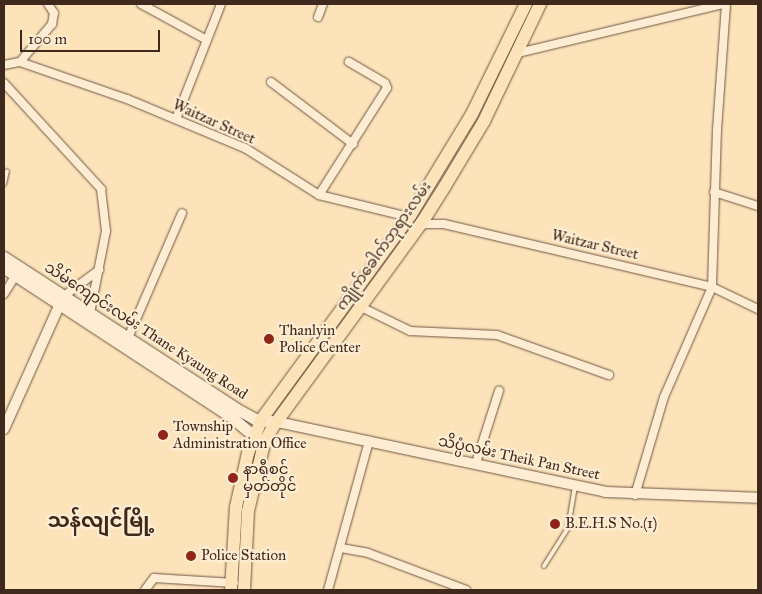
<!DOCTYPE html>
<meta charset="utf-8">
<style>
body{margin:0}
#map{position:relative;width:762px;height:594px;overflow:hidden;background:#fde3ba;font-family:"IM FELL Great Primer","Noto Sans Myanmar",serif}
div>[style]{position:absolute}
.roads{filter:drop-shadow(0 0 1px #6e5744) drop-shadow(0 0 1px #6e5744)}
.service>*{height:4px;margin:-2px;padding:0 2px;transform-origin:2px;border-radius:2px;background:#feedd2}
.minor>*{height:8px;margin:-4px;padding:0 4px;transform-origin:4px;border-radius:4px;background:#feedd2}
.tertiary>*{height:10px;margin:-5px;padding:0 5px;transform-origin:5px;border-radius:5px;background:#feedd2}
.secondary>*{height:11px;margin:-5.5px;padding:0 5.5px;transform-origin:5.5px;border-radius:5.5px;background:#feedd2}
.primary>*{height:12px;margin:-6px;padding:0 6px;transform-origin:6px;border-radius:6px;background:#fde3ba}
.dots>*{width:14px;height:14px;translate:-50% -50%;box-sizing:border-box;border:2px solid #feedd2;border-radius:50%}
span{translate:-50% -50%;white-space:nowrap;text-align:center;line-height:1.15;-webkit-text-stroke:4.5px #feedd2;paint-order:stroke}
.street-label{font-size:15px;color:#3f281c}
.poi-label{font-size:15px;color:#3f281c}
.left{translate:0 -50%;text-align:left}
.district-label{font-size:20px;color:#3f281c;font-weight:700}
.frame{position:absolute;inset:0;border:5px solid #3f281c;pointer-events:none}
.scale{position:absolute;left:20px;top:30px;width:140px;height:22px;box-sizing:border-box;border:2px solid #3f281c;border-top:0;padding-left:6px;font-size:15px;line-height:18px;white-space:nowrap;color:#3f281c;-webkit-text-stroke:4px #feedd2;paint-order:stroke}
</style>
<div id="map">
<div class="roads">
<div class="service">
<i style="left:4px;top:184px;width:13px;rotate:-77deg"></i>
<i style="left:544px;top:566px;width:45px;rotate:-57.7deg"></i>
<i style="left:568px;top:528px;width:43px;rotate:-80.5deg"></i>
</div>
<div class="minor">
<i style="left:141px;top:4px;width:75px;rotate:28.6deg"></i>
<i style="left:318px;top:17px;width:14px;rotate:-69deg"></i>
<i style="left:518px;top:53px;width:212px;rotate:-13.4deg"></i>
<i style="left:20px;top:62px;width:50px;rotate:-49.9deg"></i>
<i style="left:52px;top:24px;width:11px;rotate:-80deg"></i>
<i style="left:54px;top:13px;width:11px;rotate:-124deg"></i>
<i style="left:4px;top:65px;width:16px;rotate:-11deg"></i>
<i style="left:20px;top:62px;width:113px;rotate:19.1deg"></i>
<i style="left:127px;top:99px;width:128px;rotate:22.6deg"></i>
<i style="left:245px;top:148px;width:88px;rotate:32.4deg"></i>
<i style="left:319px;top:195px;width:93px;rotate:13.7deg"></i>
<i style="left:271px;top:82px;width:103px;rotate:37.1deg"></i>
<i style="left:4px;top:83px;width:144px;rotate:47.5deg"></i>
<i style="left:101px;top:189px;width:42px;rotate:83.2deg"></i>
<i style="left:106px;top:231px;width:84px;rotate:101deg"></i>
<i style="left:176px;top:119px;width:123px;rotate:-68.6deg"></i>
<i style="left:714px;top:192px;width:46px;rotate:17.7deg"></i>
<i style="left:319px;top:195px;width:127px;rotate:-57.6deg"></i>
<i style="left:387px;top:88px;width:5px;rotate:-112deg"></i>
<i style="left:385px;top:83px;width:42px;rotate:-149.7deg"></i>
<i style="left:421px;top:224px;width:23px"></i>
<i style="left:444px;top:224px;width:275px;rotate:13.2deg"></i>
<i style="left:712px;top:287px;width:51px;rotate:25.6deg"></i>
<i style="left:4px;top:294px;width:25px;rotate:-58deg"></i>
<i style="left:64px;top:296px;width:44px;rotate:-36.6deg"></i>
<i style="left:361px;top:307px;width:55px;rotate:26.1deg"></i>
<i style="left:410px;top:331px;width:87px;rotate:2.6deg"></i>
<i style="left:497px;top:335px;width:119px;rotate:19.7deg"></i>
<i style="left:128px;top:338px;width:136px;rotate:-66.6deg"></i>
<i style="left:476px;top:463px;width:76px;rotate:-72.3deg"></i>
<i style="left:635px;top:495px;width:102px;rotate:-73.5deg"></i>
<i style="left:664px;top:397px;width:120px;rotate:-66.4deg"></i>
<i style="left:712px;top:287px;width:157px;rotate:-88.2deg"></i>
<i style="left:717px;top:130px;width:126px;rotate:-85.9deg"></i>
<i style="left:341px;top:548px;width:27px;rotate:10deg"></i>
<i style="left:368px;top:553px;width:105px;rotate:20.7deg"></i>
<i style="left:145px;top:590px;width:15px;rotate:-53deg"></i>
<i style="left:154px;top:578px;width:80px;rotate:3.6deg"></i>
<i style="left:328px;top:590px;width:155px;rotate:-74.6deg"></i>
</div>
<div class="tertiary">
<i style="left:277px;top:422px;width:335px;rotate:12deg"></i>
<i style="left:605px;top:492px;width:153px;rotate:2.2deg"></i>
<i style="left:4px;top:429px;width:145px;rotate:-65.9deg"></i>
</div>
<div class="secondary">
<i style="left:4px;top:257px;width:278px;rotate:33.1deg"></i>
<i style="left:237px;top:409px;width:21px;rotate:29deg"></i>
<i style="left:255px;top:419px;width:22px;rotate:8deg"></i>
<i style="left:4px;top:268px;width:269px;rotate:33.2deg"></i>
<i style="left:229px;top:415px;width:42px;rotate:40.2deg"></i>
</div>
<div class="primary">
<i style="left:231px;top:590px;width:83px;rotate:-86.6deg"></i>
<i style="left:236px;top:507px;width:55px;rotate:-77.5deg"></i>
<i style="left:248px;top:453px;width:35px;rotate:-68deg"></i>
<i style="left:261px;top:420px;width:253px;rotate:-53.9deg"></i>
<i style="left:410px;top:216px;width:119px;rotate:-58.7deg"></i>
<i style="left:472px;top:114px;width:123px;rotate:-63.9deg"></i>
<i style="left:244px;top:590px;width:79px;rotate:-87.1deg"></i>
<i style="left:248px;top:511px;width:69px;rotate:-76.6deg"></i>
<i style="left:264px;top:444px;width:18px;rotate:-63deg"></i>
<i style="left:272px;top:428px;width:253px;rotate:-53.9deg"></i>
<i style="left:421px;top:224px;width:45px;rotate:-57.7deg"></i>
<i style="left:445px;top:186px;width:76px;rotate:-59deg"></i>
<i style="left:484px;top:121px;width:130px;rotate:-64.4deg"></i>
</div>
</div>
<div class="dots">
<i style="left:269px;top:339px;background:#8f2418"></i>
<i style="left:163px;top:435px;background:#8f2418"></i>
<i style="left:233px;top:478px;background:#8f2418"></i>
<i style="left:555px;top:524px;background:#8f2418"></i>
<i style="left:191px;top:556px;background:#8f2418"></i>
</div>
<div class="street-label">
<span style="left:214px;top:122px;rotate:24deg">Waitzar Street</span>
<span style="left:595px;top:245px;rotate:13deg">Waitzar Street</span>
<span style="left:384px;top:246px;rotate:-55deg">ကျိုက်ခေါက်ဘုရားလမ်း</span>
<span style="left:146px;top:331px;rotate:33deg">သိမ်ကျောင်းလမ်း Thane Kyaung Road</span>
<span style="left:519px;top:458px;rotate:12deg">သိပ္ပံလမ်း Theik Pan Street</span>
</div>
<div class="poi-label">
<span class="left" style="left:279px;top:339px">Thanlyin<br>Police Center</span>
<span class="left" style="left:173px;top:435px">Township<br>Administration Office</span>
<span class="left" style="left:243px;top:478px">နာရီစင်<br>မှတ်တိုင်</span>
<span class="left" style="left:565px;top:524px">B.E.H.S No.(1)</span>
<span class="left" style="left:201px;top:556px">Police Station</span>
</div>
<div class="district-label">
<span style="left:101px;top:520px">သန်လျင်မြို့</span>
</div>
<div class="frame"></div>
<div class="scale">100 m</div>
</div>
